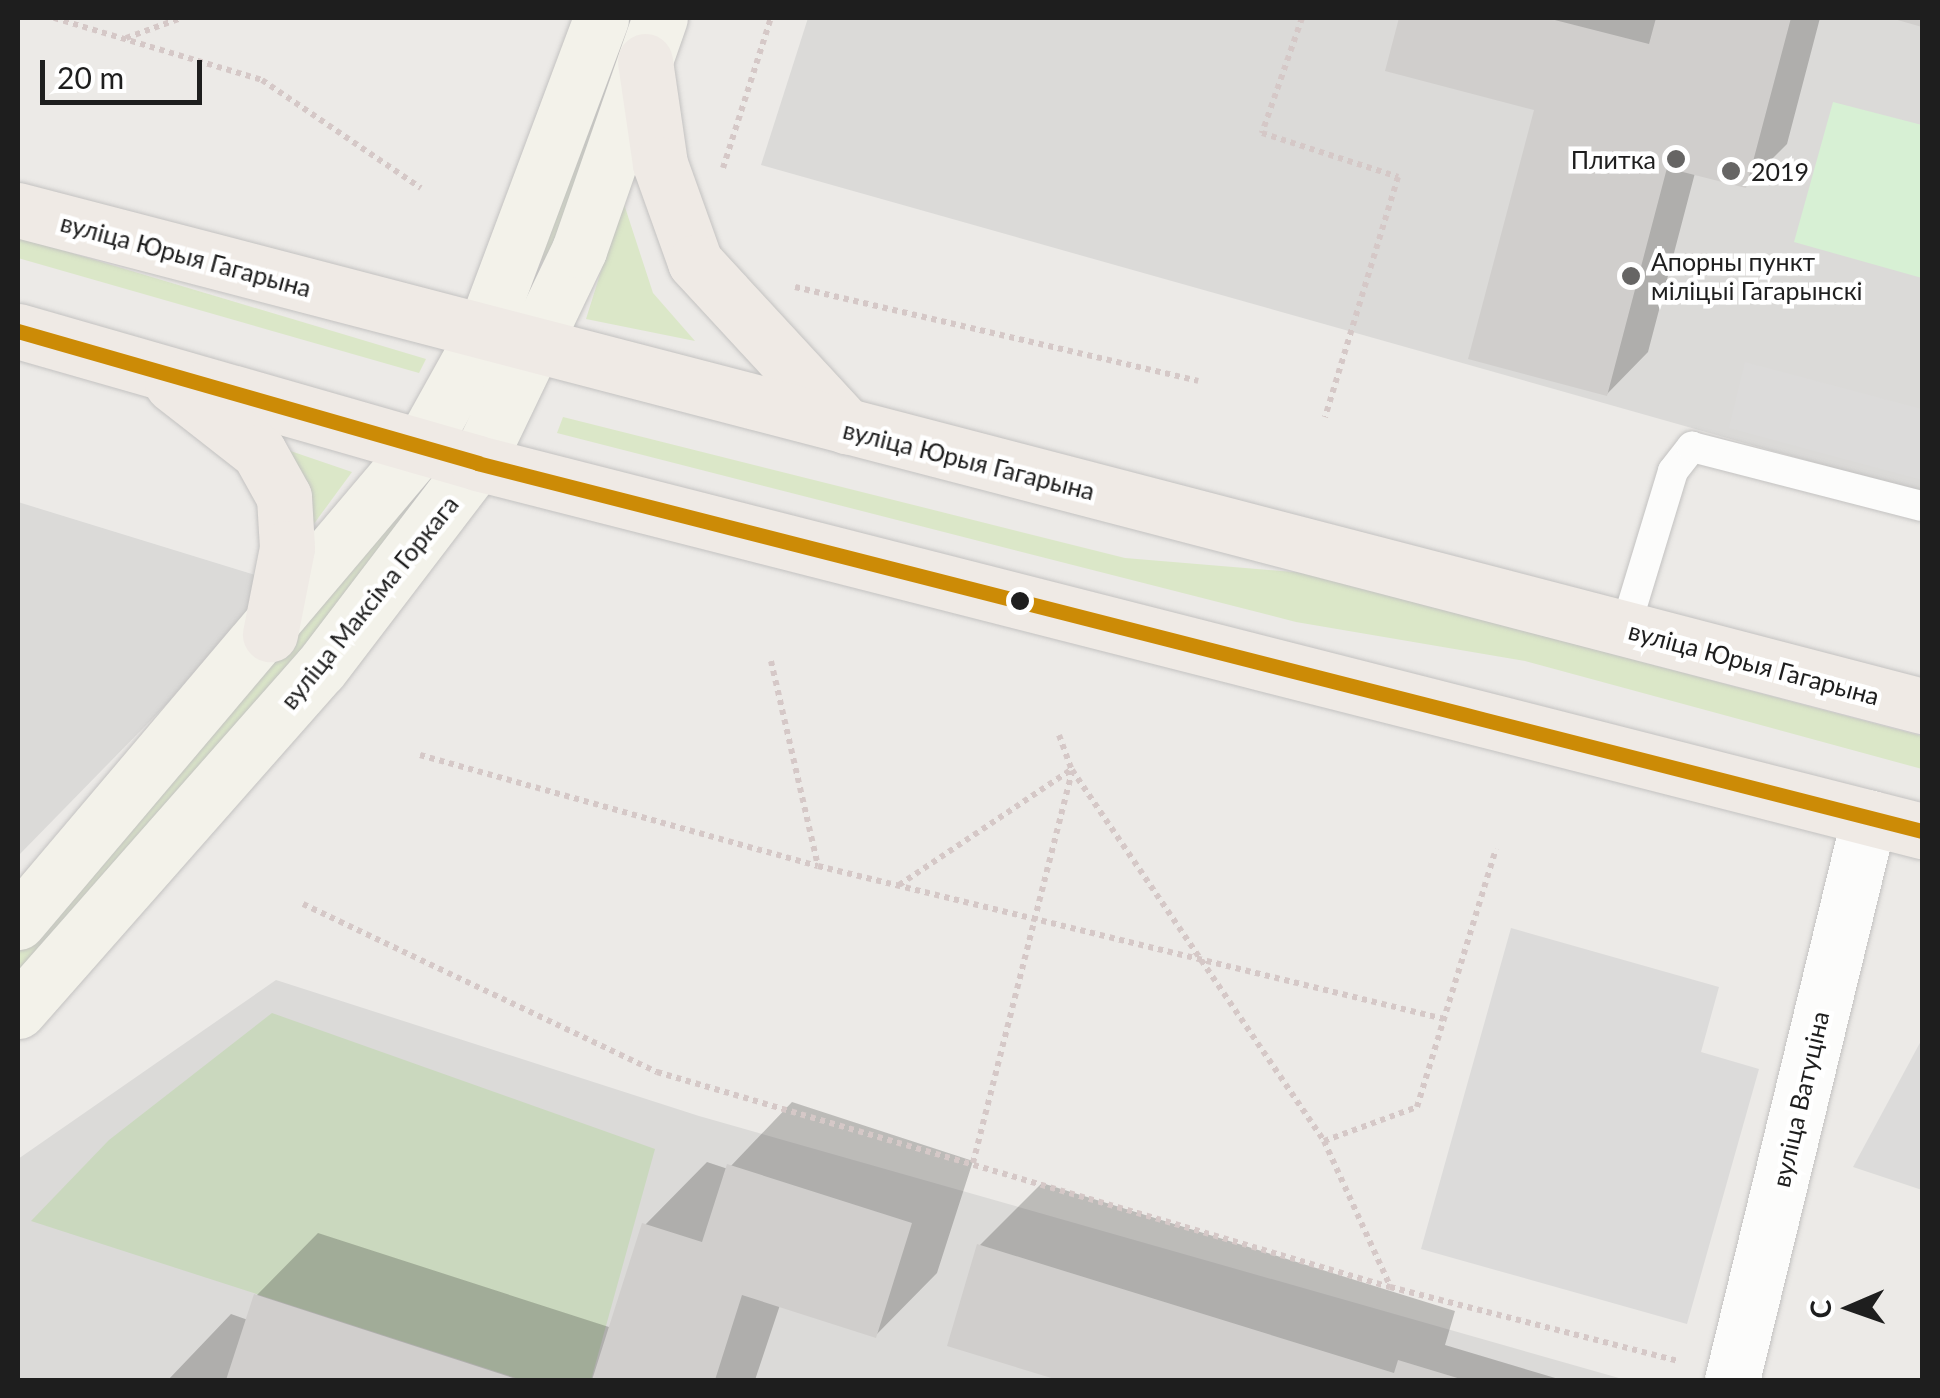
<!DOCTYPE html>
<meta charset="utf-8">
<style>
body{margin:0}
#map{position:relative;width:1940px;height:1398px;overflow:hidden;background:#eceae7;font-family:Lato,sans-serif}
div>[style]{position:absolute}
.residential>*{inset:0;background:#dbdad8}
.grass>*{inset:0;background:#dbe7c8}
.forest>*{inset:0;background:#cad8be}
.park>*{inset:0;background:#d7f0d4}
.parking>*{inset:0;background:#dcdbda}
.shadow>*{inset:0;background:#0003}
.building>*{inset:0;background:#d0cecc}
.path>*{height:6px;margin-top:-3px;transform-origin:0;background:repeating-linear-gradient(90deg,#d5c8c7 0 5px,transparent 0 10px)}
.roads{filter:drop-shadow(0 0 2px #c3c2c1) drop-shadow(0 0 2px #c3c2c1)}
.lane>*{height:30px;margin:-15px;padding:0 15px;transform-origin:15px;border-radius:15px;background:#fcfcfb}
.street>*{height:55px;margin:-27.5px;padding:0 27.5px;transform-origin:27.5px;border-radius:27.5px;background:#fcfcfb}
.secondary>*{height:55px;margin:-27.5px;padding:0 27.5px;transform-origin:27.5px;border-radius:27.5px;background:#f3f2ea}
.primary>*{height:55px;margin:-27.5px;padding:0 27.5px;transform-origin:27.5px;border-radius:27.5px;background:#efeae5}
.bus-1>*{height:15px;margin:-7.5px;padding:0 7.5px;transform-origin:7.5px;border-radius:7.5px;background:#cc8b06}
.dots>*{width:28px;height:28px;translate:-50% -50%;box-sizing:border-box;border:5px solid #fff;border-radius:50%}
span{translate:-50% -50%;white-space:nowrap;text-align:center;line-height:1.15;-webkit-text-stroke:9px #fff;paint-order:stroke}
.poi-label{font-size:25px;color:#1e1e1e}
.right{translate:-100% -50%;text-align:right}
.left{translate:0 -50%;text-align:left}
.street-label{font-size:25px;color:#1e1e1e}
.frame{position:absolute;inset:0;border:20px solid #1e1e1e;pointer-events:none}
.north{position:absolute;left:1800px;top:1258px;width:100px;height:100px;-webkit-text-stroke:8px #fff;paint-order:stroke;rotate:268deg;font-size:28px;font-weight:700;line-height:40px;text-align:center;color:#1e1e1e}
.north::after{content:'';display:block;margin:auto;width:35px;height:45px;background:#1e1e1e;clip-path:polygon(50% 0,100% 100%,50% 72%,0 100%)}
.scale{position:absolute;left:40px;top:60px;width:162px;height:45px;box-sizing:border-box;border:5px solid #1e1e1e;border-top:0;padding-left:12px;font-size:30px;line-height:35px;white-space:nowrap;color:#1e1e1e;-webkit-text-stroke:8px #fff;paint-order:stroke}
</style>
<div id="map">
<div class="residential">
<i style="clip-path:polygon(808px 18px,1922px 18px,1922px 493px,761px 165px)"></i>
<i style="clip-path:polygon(18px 502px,284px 584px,18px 856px)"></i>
<i style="clip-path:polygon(276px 980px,699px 1116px,1626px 1380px,18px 1380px,18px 1159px)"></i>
</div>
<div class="grass">
<i style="clip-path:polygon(620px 18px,634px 18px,547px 262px,535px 258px)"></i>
<i style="clip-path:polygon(623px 201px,653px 293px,695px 341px,586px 319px)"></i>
<i style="clip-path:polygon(18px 237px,426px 359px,419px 373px,18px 258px)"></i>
<i style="clip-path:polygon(563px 417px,1125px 558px,1305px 573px,1922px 736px,1922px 769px,1525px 661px,1296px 622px,557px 433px)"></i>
<i style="clip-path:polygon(270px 444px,352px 472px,302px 540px)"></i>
<i style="clip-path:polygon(420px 488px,433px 495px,18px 979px,18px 947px)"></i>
</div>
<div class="forest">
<i style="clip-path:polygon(272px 1013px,655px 1149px,591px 1380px,522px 1380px,31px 1221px,109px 1140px)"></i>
</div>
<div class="park">
<i style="clip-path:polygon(1833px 102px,1922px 125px,1922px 278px,1794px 242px)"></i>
</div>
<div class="parking">
<i style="clip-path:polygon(1745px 362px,1922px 409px,1922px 480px,1729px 428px)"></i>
<i style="clip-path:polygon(1511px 928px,1719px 987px,1701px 1052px,1759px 1069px,1687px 1324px,1421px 1249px)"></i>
<i style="clip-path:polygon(1922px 1039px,1922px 1190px,1853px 1167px)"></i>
</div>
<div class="shadow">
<i style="clip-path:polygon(1402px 18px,1820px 18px,1787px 144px,1745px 186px,1695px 173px,1648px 352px,1607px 394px,1537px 108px,1388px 69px)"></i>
<i style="clip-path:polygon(792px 1102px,973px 1161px,937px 1273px,875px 1336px,780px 1305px,755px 1380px,168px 1380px,231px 1314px,248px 1320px,256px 1296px,318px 1233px,612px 1328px,645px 1225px,707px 1162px,728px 1169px)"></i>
<i style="clip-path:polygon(1042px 1183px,1455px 1311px,1445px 1345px,1562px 1380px,1067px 1380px,950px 1344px,980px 1245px)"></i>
</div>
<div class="building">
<i style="clip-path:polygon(1399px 18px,1547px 18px,1649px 44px,1656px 18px,1791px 18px,1746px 188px,1667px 168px,1607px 396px,1468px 359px,1534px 110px,1385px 71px)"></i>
<i style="clip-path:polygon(1894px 18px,1922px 18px,1922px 27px,1894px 19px)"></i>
<i style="clip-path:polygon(727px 1164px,912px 1223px,876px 1338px,742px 1295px,715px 1380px,592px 1380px,642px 1223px,702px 1242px)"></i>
<i style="clip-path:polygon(977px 1244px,1394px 1373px,1398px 1360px,1464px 1380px,1058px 1380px,947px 1346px)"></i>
<i style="clip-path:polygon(254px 1294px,519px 1380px,226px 1380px)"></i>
</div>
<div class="path">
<i style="left:54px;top:18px;width:217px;rotate:16.6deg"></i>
<i style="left:262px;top:80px;width:192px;rotate:34.2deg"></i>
<i style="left:1302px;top:18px;width:122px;rotate:109.2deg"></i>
<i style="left:1262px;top:133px;width:143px;rotate:17.9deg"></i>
<i style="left:1398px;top:177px;width:251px;rotate:106.9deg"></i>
<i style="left:126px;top:38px;width:59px;rotate:-20deg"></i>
<i style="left:723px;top:168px;width:157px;rotate:-72.3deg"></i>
<i style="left:795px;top:287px;width:414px;rotate:13.1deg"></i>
<i style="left:771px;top:661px;width:210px;rotate:77.1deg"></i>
<i style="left:818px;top:866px;width:644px;rotate:13.73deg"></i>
<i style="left:1059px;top:735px;width:37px;rotate:70deg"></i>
<i style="left:1072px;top:770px;width:448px;rotate:55.8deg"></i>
<i style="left:1324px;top:1141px;width:159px;rotate:65.5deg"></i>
<i style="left:420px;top:755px;width:413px;rotate:15.6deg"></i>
<i style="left:899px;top:885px;width:207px;rotate:-33.8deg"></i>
<i style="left:303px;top:904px;width:392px;rotate:25.4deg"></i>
<i style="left:657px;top:1072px;width:764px;rotate:16.35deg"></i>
<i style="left:1390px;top:1287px;width:298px;rotate:14.4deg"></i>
<i style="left:1324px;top:1141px;width:99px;rotate:-20.1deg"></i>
<i style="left:1417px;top:1107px;width:270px;rotate:-73deg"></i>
<i style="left:973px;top:1163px;width:404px;rotate:-75.8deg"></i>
</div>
<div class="roads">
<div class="lane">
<i style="left:1625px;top:629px;width:165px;rotate:-73.1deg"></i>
<i style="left:1673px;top:471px;width:31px;rotate:-52deg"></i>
<i style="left:1692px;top:447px;width:237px;rotate:14.4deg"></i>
</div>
<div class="street">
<i style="left:1732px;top:1380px;width:579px;rotate:-76.32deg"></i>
</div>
<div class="secondary">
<i style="left:18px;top:922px;width:625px;rotate:-49.74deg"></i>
<i style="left:422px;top:445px;width:124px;rotate:-60.9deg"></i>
<i style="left:482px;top:337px;width:340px;rotate:-69.5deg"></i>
<i style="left:18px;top:1011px;width:456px;rotate:-48.6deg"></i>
<i style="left:320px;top:669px;width:259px;rotate:-52.7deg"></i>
<i style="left:477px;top:463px;width:236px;rotate:-64.4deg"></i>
<i style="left:579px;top:250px;width:246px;rotate:-70.8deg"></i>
</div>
<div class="primary">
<i style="left:645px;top:61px;width:104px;rotate:81.7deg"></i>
<i style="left:660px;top:164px;width:104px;rotate:70.3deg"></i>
<i style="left:695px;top:262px;width:224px;rotate:47.3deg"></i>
<i style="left:18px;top:210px;width:1968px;rotate:14.6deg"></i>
<i style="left:18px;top:331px;width:478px;rotate:16deg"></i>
<i style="left:477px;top:463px;width:1491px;rotate:14.29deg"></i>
<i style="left:172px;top:384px;width:110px;rotate:38deg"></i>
<i style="left:259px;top:452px;width:51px;rotate:60.9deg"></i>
<i style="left:284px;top:497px;width:51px;rotate:86.6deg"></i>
<i style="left:287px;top:548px;width:88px;rotate:101.2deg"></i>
</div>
</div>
<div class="bus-1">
<i style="left:18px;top:331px;width:478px;rotate:16deg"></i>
<i style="left:477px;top:463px;width:1491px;rotate:14.29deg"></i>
</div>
<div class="dots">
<i style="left:1676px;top:159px;background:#666564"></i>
<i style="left:1731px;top:171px;background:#666564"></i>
<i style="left:1631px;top:276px;background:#666564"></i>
<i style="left:1020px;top:601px;background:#1e1e1e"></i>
</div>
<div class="poi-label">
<span class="right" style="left:1656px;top:159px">Плитка</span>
<span class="left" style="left:1751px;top:171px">2019</span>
<span class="left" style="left:1651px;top:276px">Апорны пункт<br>міліцыі Гагарынскі</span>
</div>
<div class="street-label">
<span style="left:186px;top:255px;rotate:15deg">вуліца Юрыя Гагарына</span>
<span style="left:969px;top:460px;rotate:14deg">вуліца Юрыя Гагарына</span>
<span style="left:369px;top:602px;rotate:-51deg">вуліца Максіма Горкага</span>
<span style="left:1754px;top:663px;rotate:15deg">вуліца Юрыя Гагарына</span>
<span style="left:1800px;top:1099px;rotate:-77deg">вуліца Ватуціна</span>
</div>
<div class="frame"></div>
<div class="north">С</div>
<div class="scale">20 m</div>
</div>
